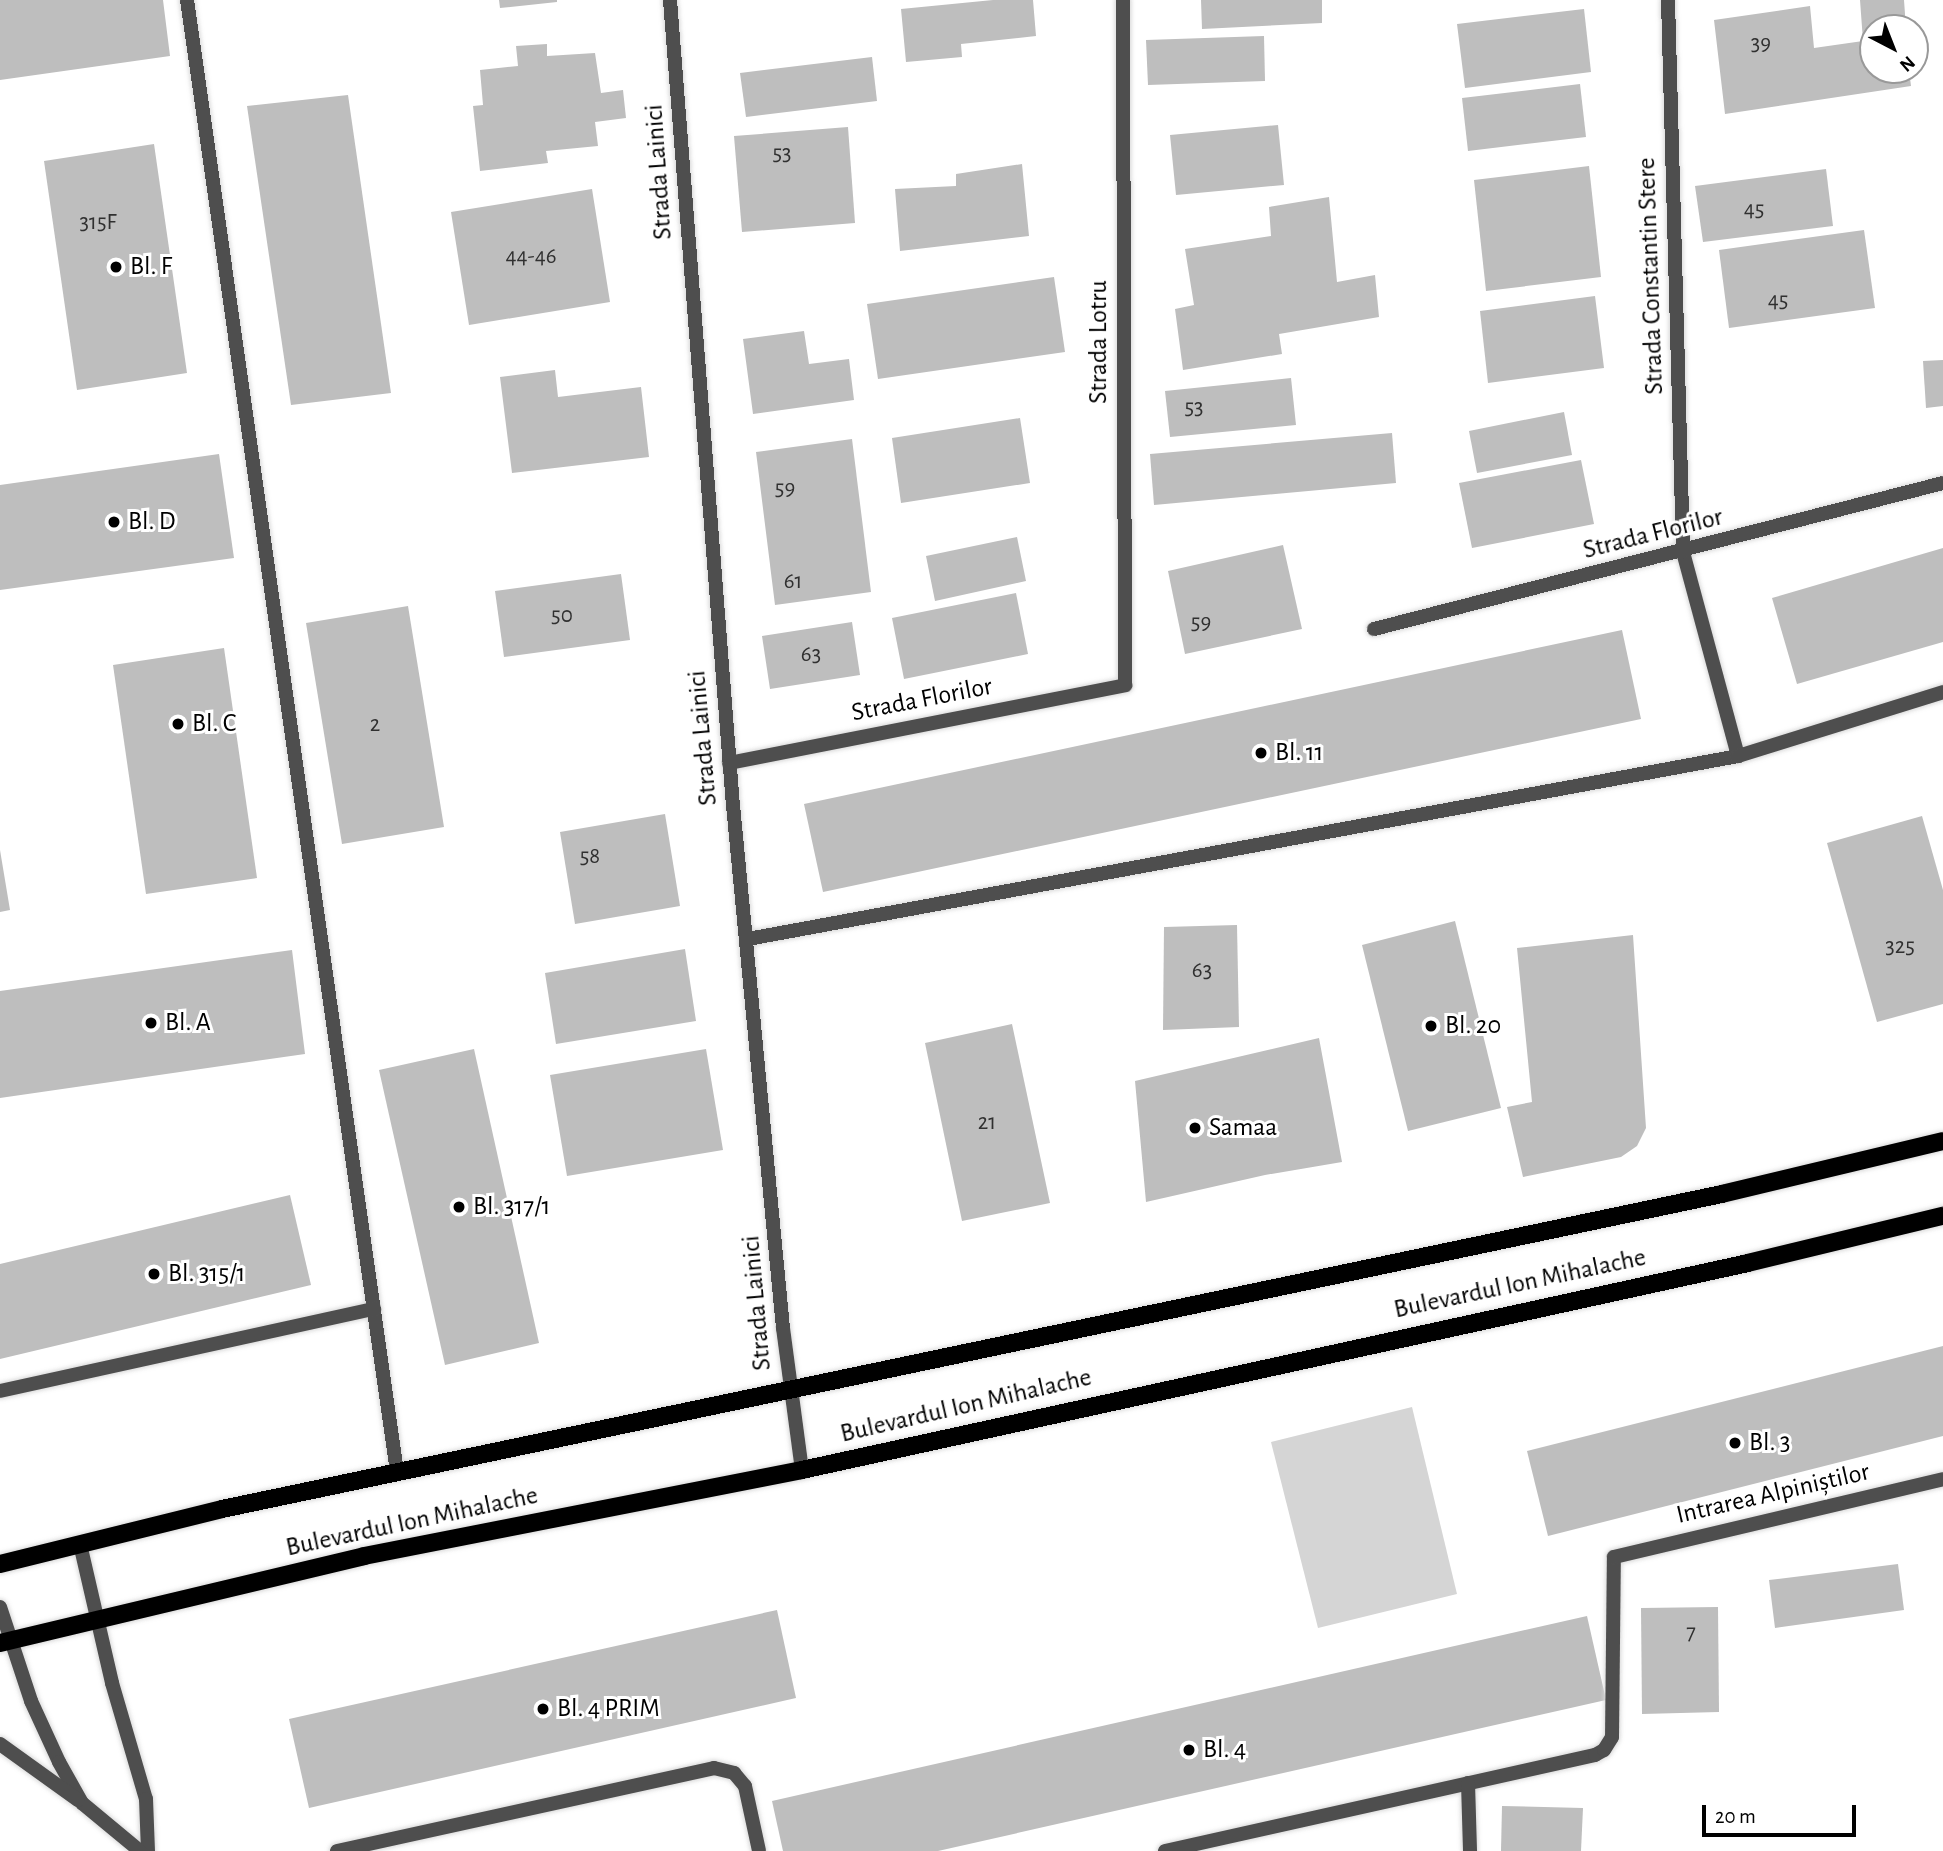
<!DOCTYPE html>
<meta charset="utf-8">
<style>
body{margin:0}
#map{position:relative;width:1943px;height:1851px;overflow:hidden;background:#fff;font-family:"Alegreya Sans",sans-serif}
div>[style]{position:absolute}
.green>*{inset:0;background:#d5d5d5}
.building>*{inset:0;background:#bebebe}
.roads{filter:drop-shadow(0 0 2px #dbdbdb) drop-shadow(0 0 2px #dbdbdb)}
.service>*{height:14px;margin:-7px;padding:0 7px;transform-origin:7px;border-radius:7px;background:#4e4e4e}
.minor>*{height:14px;margin:-7px;padding:0 7px;transform-origin:7px;border-radius:7px;background:#4e4e4e}
.tertiary>*{height:14px;margin:-7px;padding:0 7px;transform-origin:7px;border-radius:7px;background:#4e4e4e}
.primary>*{height:18px;margin:-9px;padding:0 9px;transform-origin:9px;border-radius:9px;background:#000}
.dots>*{width:19px;height:19px;translate:-50% -50%;box-sizing:border-box;border:4px solid #fff;border-radius:50%}
span{translate:-50% -50%;white-space:nowrap;text-align:center;line-height:1.15;-webkit-text-stroke:6px #fff;paint-order:stroke}
.number-label{font-size:23px;color:#303030}
.number-label span{-webkit-text-stroke-width:0}
.street-label{font-size:26px;color:#000}
.poi-label{font-size:26px;color:#000}
.left{translate:0 -50%;text-align:left}
.north{position:absolute;left:1859px;top:14px;width:70px;height:70px;box-sizing:border-box;background:#fff;border:2px solid #999;border-radius:50%;rotate:138deg;font-size:19px;font-weight:700;line-height:28px;text-align:center;color:#000}
.north::after{content:'';display:block;margin:auto;width:24px;height:32px;background:#000;clip-path:polygon(50% 0,100% 100%,50% 72%,0 100%)}
.scale{position:absolute;left:1702px;top:1805px;width:154px;height:32px;box-sizing:border-box;border:4px solid #000;border-top:0;padding-left:9px;font-size:21px;line-height:24px;white-space:nowrap;color:#000;-webkit-text-stroke:5px #fff;paint-order:stroke}
</style>
<div id="map">
<div class="green">
<i style="clip-path:polygon(1412px 1407px,1457px 1594px,1318px 1628px,1271px 1442px)"></i>
</div>
<div class="building">
<i style="clip-path:polygon(0 0,163px 0,170px 56px,0 80px)"></i>
<i style="clip-path:polygon(499px 0,557px 0,557px 2px,500px 8px)"></i>
<i style="clip-path:polygon(993px 0,1033px 0,1036px 36px,961px 44px,962px 57px,906px 62px,901px 9px)"></i>
<i style="clip-path:polygon(1201px 0,1322px 0,1322px 23px,1202px 29px)"></i>
<i style="clip-path:polygon(1860px 0,1904px 0,1906px 28px,1873px 28px,1873px 70px,1909px 70px,1911px 86px,1725px 114px,1714px 20px,1810px 6px,1814px 48px,1863px 41px)"></i>
<i style="clip-path:polygon(1584px 9px,1591px 72px,1465px 88px,1457px 24px)"></i>
<i style="clip-path:polygon(1264px 36px,1265px 81px,1148px 85px,1146px 40px)"></i>
<i style="clip-path:polygon(547px 44px,547px 56px,595px 53px,601px 93px,623px 90px,626px 118px,595px 122px,598px 146px,546px 151px,548px 163px,480px 171px,473px 106px,483px 105px,480px 70px,518px 66px,516px 46px)"></i>
<i style="clip-path:polygon(872px 57px,877px 101px,746px 117px,740px 73px)"></i>
<i style="clip-path:polygon(1580px 84px,1586px 137px,1468px 151px,1462px 98px)"></i>
<i style="clip-path:polygon(348px 95px,391px 393px,291px 405px,247px 106px)"></i>
<i style="clip-path:polygon(1278px 125px,1284px 185px,1176px 195px,1170px 135px)"></i>
<i style="clip-path:polygon(848px 127px,855px 223px,742px 232px,734px 136px)"></i>
<i style="clip-path:polygon(154px 144px,187px 373px,77px 390px,44px 161px)"></i>
<i style="clip-path:polygon(1022px 164px,1029px 236px,900px 251px,895px 189px,956px 186px,956px 174px)"></i>
<i style="clip-path:polygon(1589px 166px,1601px 277px,1486px 291px,1474px 180px)"></i>
<i style="clip-path:polygon(1826px 169px,1833px 226px,1703px 242px,1695px 186px)"></i>
<i style="clip-path:polygon(592px 189px,610px 302px,469px 325px,451px 212px)"></i>
<i style="clip-path:polygon(1329px 197px,1337px 282px,1375px 275px,1379px 317px,1279px 334px,1282px 354px,1183px 370px,1175px 309px,1194px 305px,1185px 249px,1271px 236px,1269px 207px)"></i>
<i style="clip-path:polygon(1864px 230px,1875px 308px,1729px 328px,1719px 250px)"></i>
<i style="clip-path:polygon(1054px 277px,1065px 352px,878px 379px,867px 304px)"></i>
<i style="clip-path:polygon(1595px 296px,1604px 368px,1488px 383px,1480px 311px)"></i>
<i style="clip-path:polygon(804px 331px,809px 364px,849px 359px,854px 400px,753px 414px,743px 339px)"></i>
<i style="clip-path:polygon(1943px 360px,1943px 406px,1926px 408px,1923px 361px)"></i>
<i style="clip-path:polygon(555px 370px,558px 397px,641px 387px,649px 457px,512px 473px,500px 377px)"></i>
<i style="clip-path:polygon(1291px 378px,1296px 425px,1170px 437px,1165px 391px)"></i>
<i style="clip-path:polygon(1564px 412px,1572px 455px,1477px 473px,1469px 431px)"></i>
<i style="clip-path:polygon(1020px 418px,1030px 483px,901px 503px,892px 438px)"></i>
<i style="clip-path:polygon(1392px 433px,1396px 483px,1154px 505px,1150px 454px)"></i>
<i style="clip-path:polygon(852px 439px,871px 592px,775px 605px,756px 452px)"></i>
<i style="clip-path:polygon(219px 454px,234px 558px,0 590px,0 485px)"></i>
<i style="clip-path:polygon(1581px 460px,1594px 524px,1472px 548px,1459px 483px)"></i>
<i style="clip-path:polygon(1017px 537px,1026px 581px,935px 601px,926px 556px)"></i>
<i style="clip-path:polygon(1283px 545px,1302px 629px,1185px 654px,1168px 571px)"></i>
<i style="clip-path:polygon(1943px 548px,1943px 642px,1797px 684px,1772px 598px)"></i>
<i style="clip-path:polygon(621px 574px,630px 640px,504px 657px,495px 591px)"></i>
<i style="clip-path:polygon(1016px 593px,1028px 654px,904px 679px,892px 618px)"></i>
<i style="clip-path:polygon(408px 606px,444px 827px,342px 844px,306px 623px)"></i>
<i style="clip-path:polygon(852px 622px,860px 675px,770px 689px,762px 636px)"></i>
<i style="clip-path:polygon(1622px 630px,1641px 719px,823px 892px,804px 804px)"></i>
<i style="clip-path:polygon(224px 648px,257px 878px,146px 894px,113px 665px)"></i>
<i style="clip-path:polygon(665px 814px,680px 906px,575px 924px,560px 832px)"></i>
<i style="clip-path:polygon(1922px 816px,1943px 890px,1943px 1004px,1877px 1022px,1827px 843px)"></i>
<i style="clip-path:polygon(0 850px,10px 910px,0 912px)"></i>
<i style="clip-path:polygon(1455px 921px,1501px 1108px,1408px 1131px,1362px 945px)"></i>
<i style="clip-path:polygon(1237px 925px,1239px 1027px,1163px 1030px,1164px 927px)"></i>
<i style="clip-path:polygon(1633px 935px,1646px 1128px,1637px 1146px,1621px 1157px,1523px 1177px,1507px 1107px,1532px 1102px,1517px 948px)"></i>
<i style="clip-path:polygon(685px 949px,696px 1021px,556px 1044px,545px 973px)"></i>
<i style="clip-path:polygon(292px 950px,305px 1054px,0 1098px,0 991px)"></i>
<i style="clip-path:polygon(1012px 1024px,1050px 1203px,962px 1221px,925px 1043px)"></i>
<i style="clip-path:polygon(1319px 1038px,1342px 1162px,1265px 1175px,1146px 1202px,1135px 1081px)"></i>
<i style="clip-path:polygon(474px 1049px,539px 1343px,445px 1365px,379px 1070px)"></i>
<i style="clip-path:polygon(706px 1049px,723px 1150px,567px 1176px,550px 1075px)"></i>
<i style="clip-path:polygon(290px 1195px,311px 1285px,0 1359px,0 1264px)"></i>
<i style="clip-path:polygon(1943px 1346px,1943px 1436px,1548px 1536px,1527px 1451px)"></i>
<i style="clip-path:polygon(1898px 1564px,1904px 1610px,1775px 1628px,1769px 1580px)"></i>
<i style="clip-path:polygon(1718px 1607px,1719px 1712px,1642px 1714px,1641px 1608px)"></i>
<i style="clip-path:polygon(777px 1610px,796px 1698px,309px 1808px,289px 1719px)"></i>
<i style="clip-path:polygon(1587px 1616px,1606px 1700px,938px 1851px,783px 1851px,772px 1801px)"></i>
<i style="clip-path:polygon(1502px 1806px,1583px 1808px,1581px 1851px,1501px 1851px)"></i>
</div>
<div class="roads">
<div class="service">
<i style="left:187px;top:0;width:1487px;rotate:81.88deg"></i>
<i style="left:1683px;top:552px;width:211px;rotate:74.9deg"></i>
<i style="left:748px;top:939px;width:1007px;rotate:-10.47deg"></i>
<i style="left:1738px;top:756px;width:215px;rotate:-17.3deg"></i>
<i style="left:0;top:1391px;width:383px;rotate:-12.4deg"></i>
<i style="left:337px;top:1851px;width:386px;rotate:-12.4deg"></i>
<i style="left:714px;top:1768px;width:21px;rotate:14deg"></i>
<i style="left:734px;top:1773px;width:17px;rotate:50deg"></i>
<i style="left:745px;top:1786px;width:66px;rotate:77.8deg"></i>
<i style="left:1165px;top:1851px;width:441px;rotate:-12.6deg"></i>
<i style="left:1595px;top:1755px;width:10px;rotate:-29deg"></i>
<i style="left:1604px;top:1750px;width:15px;rotate:-58deg"></i>
<i style="left:1612px;top:1737px;width:180px;rotate:-89.4deg"></i>
<i style="left:1614px;top:1557px;width:338px;rotate:-13.3deg"></i>
</div>
<div class="minor">
<i style="left:670px;top:0;width:807px;rotate:85.53deg"></i>
<i style="left:733px;top:805px;width:525px;rotate:84.54deg"></i>
<i style="left:783px;top:1328px;width:143px;rotate:82.4deg"></i>
<i style="left:1668px;top:0;width:552px;rotate:88.44deg"></i>
<i style="left:1374px;top:629px;width:587px;rotate:-14.39deg"></i>
<i style="left:729px;top:763px;width:404px;rotate:-11.1deg"></i>
<i style="left:1125px;top:685px;width:685px;rotate:-90.17deg"></i>
<i style="left:1468px;top:1783px;width:68px;rotate:88.3deg"></i>
</div>
<div class="tertiary">
<i style="left:80px;top:1544px;width:143px;rotate:77deg"></i>
<i style="left:112px;top:1683px;width:121px;rotate:73.7deg"></i>
<i style="left:146px;top:1799px;width:52px;rotate:87.8deg"></i>
<i style="left:0;top:1607px;width:99px;rotate:71.7deg"></i>
<i style="left:31px;top:1701px;width:67px;rotate:65.3deg"></i>
<i style="left:59px;top:1762px;width:47px;rotate:60.7deg"></i>
<i style="left:82px;top:1803px;width:75px;rotate:39.6deg"></i>
<i style="left:0;top:1744px;width:96px;rotate:35.7deg"></i>
</div>
<div class="primary">
<i style="left:0;top:1564px;width:229px;rotate:-13.9deg"></i>
<i style="left:222px;top:1509px;width:1533px;rotate:-11.86deg"></i>
<i style="left:1722px;top:1194px;width:227px;rotate:-13.5deg"></i>
<i style="left:0;top:1643px;width:374px;rotate:-13.4deg"></i>
<i style="left:364px;top:1556px;width:446px;rotate:-11.1deg"></i>
<i style="left:802px;top:1470px;width:968px;rotate:-12.34deg"></i>
<i style="left:1748px;top:1263px;width:201px;rotate:-13.6deg"></i>
</div>
</div>
<div class="dots">
<i style="left:116px;top:267px;background:#000"></i>
<i style="left:114px;top:522px;background:#000"></i>
<i style="left:178px;top:724px;background:#000"></i>
<i style="left:1261px;top:753px;background:#000"></i>
<i style="left:151px;top:1023px;background:#000"></i>
<i style="left:1431px;top:1026px;background:#000"></i>
<i style="left:1195px;top:1128px;background:#000"></i>
<i style="left:459px;top:1207px;background:#000"></i>
<i style="left:154px;top:1274px;background:#000"></i>
<i style="left:1735px;top:1443px;background:#000"></i>
<i style="left:543px;top:1709px;background:#000"></i>
<i style="left:1189px;top:1750px;background:#000"></i>
</div>
<div class="number-label">
<span style="left:1761px;top:44px">39</span>
<span style="left:782px;top:154px">53</span>
<span style="left:1754px;top:210px">45</span>
<span style="left:98px;top:223px">315F</span>
<span style="left:531px;top:257px">44-46</span>
<span style="left:1778px;top:301px">45</span>
<span style="left:1194px;top:408px">53</span>
<span style="left:785px;top:489px">59</span>
<span style="left:793px;top:582px">61</span>
<span style="left:562px;top:616px">50</span>
<span style="left:1201px;top:623px">59</span>
<span style="left:811px;top:655px">63</span>
<span style="left:375px;top:725px">2</span>
<span style="left:590px;top:857px">58</span>
<span style="left:1900px;top:947px">325</span>
<span style="left:1202px;top:971px">63</span>
<span style="left:987px;top:1123px">21</span>
<span style="left:1691px;top:1633px">7</span>
</div>
<div class="street-label">
<span style="left:659px;top:172px;rotate:-94deg">Strada Lainici</span>
<span style="left:1651px;top:276px;rotate:-92deg">Strada Constantin Stere</span>
<span style="left:1099px;top:342px;rotate:-90deg">Strada Lotru</span>
<span style="left:1653px;top:534px;rotate:-14deg">Strada Florilor</span>
<span style="left:922px;top:700px;rotate:-11deg">Strada Florilor</span>
<span style="left:703px;top:738px;rotate:-95deg">Strada Lainici</span>
<span style="left:1520px;top:1284px;rotate:-12deg">Bulevardul Ion Mihalache</span>
<span style="left:757px;top:1303px;rotate:-95deg">Strada Lainici</span>
<span style="left:966px;top:1406px;rotate:-13deg">Bulevardul Ion Mihalache</span>
<span style="left:1773px;top:1494px;rotate:-13deg">Intrarea Alpiniștilor</span>
<span style="left:412px;top:1522px;rotate:-12deg">Bulevardul Ion Mihalache</span>
</div>
<div class="poi-label">
<span class="left" style="left:130px;top:267px">Bl. F</span>
<span class="left" style="left:128px;top:522px">Bl. D</span>
<span class="left" style="left:192px;top:724px">Bl. C</span>
<span class="left" style="left:1275px;top:753px">Bl. 11</span>
<span class="left" style="left:165px;top:1023px">Bl. A</span>
<span class="left" style="left:1445px;top:1026px">Bl. 20</span>
<span class="left" style="left:1209px;top:1128px">Samaa</span>
<span class="left" style="left:473px;top:1207px">Bl. 317/1</span>
<span class="left" style="left:168px;top:1274px">Bl. 315/1</span>
<span class="left" style="left:1749px;top:1443px">Bl. 3</span>
<span class="left" style="left:557px;top:1709px">Bl. 4 PRIM</span>
<span class="left" style="left:1203px;top:1750px">Bl. 4</span>
</div>
<div class="north">N</div>
<div class="scale">20 m</div>
</div>
